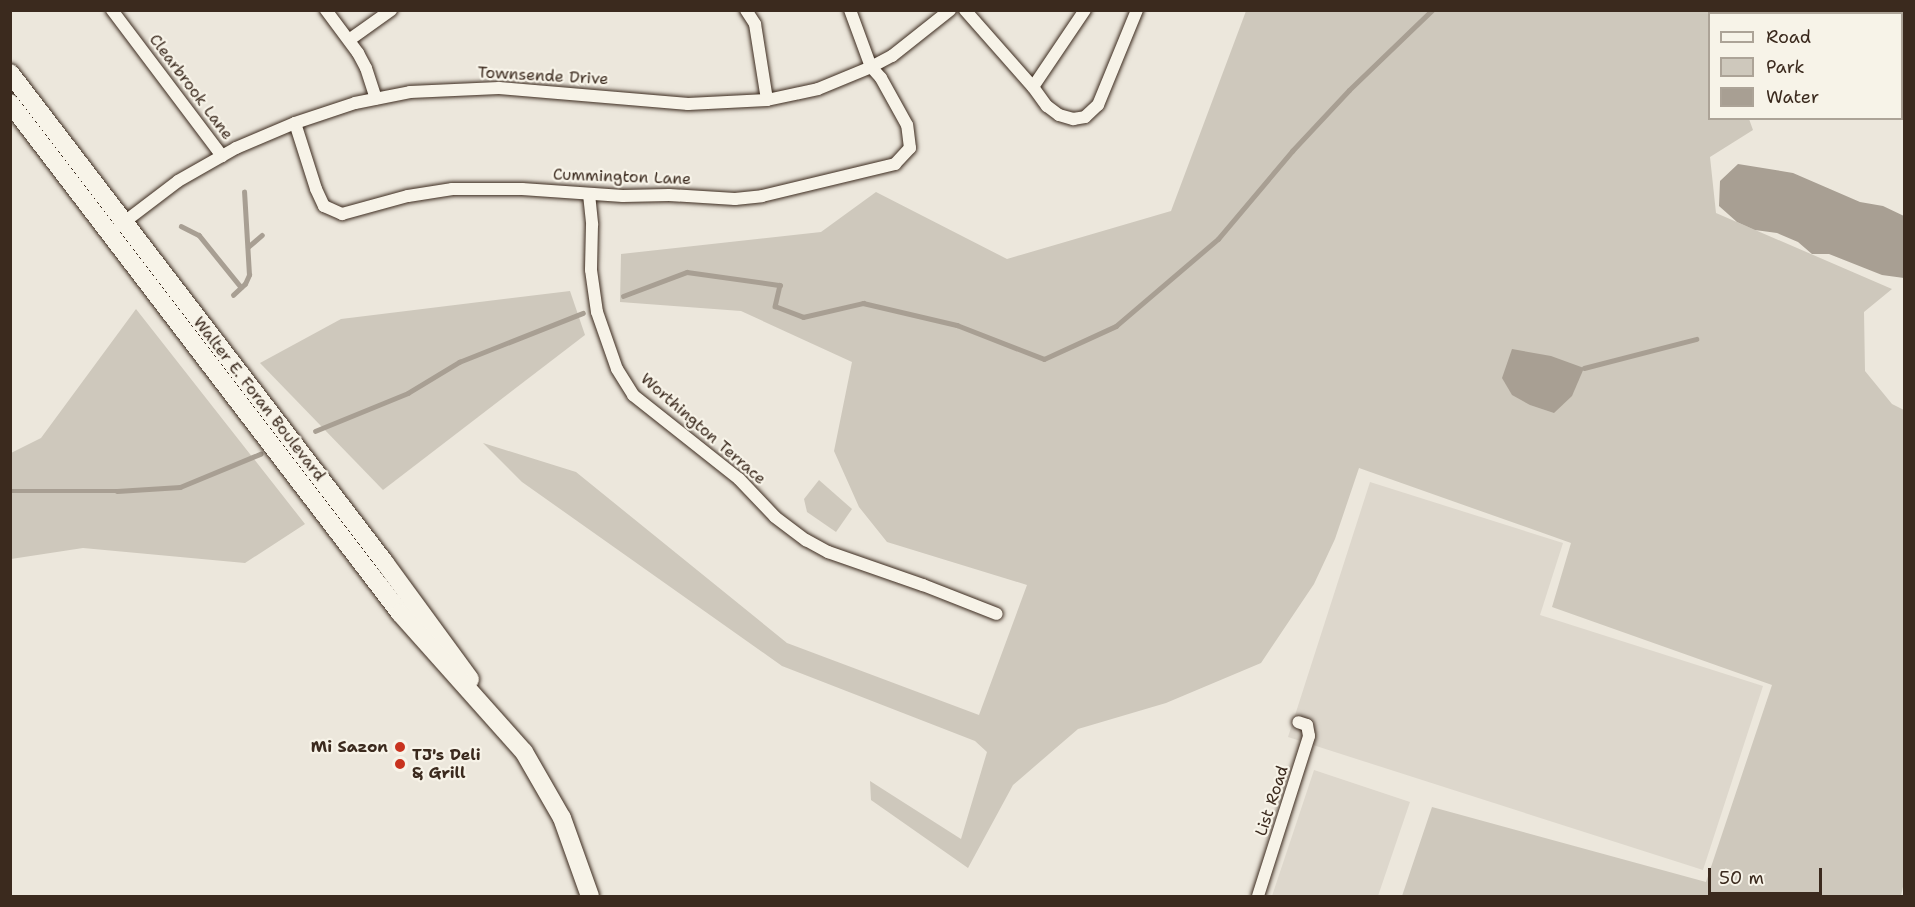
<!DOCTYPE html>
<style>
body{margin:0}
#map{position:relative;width:1915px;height:907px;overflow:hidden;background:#ece7dc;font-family:"Shantell Sans",sans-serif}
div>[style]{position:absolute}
.built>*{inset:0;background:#ddd7cc}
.green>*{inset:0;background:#cec8bc}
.water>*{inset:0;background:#a89f93}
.stream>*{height:4.5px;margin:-2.25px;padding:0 2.25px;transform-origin:2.25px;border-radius:2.25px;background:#a89f93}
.roads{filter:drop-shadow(0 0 2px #3b2a1e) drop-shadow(0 0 2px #3b2a1e)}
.street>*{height:12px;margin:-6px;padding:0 6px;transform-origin:6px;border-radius:6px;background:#f7f3e8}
.secondary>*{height:18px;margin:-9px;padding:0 9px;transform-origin:9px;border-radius:9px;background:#f7f3e8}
.dots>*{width:16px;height:16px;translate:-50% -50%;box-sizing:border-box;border:3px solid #f7f3e8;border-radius:50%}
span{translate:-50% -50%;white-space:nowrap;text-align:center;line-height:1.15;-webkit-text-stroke:4.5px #f7f3e8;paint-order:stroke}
.street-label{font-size:16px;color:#3b2a1e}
.poi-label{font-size:16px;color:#3b2a1e;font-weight:700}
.right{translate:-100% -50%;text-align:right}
.left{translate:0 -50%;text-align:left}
.frame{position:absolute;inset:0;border:12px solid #3b2a1e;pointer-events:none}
.legend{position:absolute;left:1708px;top:12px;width:195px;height:108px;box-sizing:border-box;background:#f7f3e8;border:2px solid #aca397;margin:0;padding:8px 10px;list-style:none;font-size:18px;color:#3b2a1e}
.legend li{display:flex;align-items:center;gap:12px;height:30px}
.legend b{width:30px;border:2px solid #aca397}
.scale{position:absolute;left:1708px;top:868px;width:114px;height:27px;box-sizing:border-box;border:3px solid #3b2a1e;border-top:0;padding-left:8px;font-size:18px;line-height:21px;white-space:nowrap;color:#3b2a1e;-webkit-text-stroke:4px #f7f3e8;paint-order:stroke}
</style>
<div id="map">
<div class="built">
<i style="clip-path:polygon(1370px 482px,1563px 543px,1540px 615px,1763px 686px,1703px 870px,1288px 737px)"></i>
<i style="clip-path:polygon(1314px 770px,1410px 802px,1378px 896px,1272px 896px)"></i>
</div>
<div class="green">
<i style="clip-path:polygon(1246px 11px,1904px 11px,1904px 88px,1902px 87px,1902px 14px,1710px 14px,1710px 118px,1749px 119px,1753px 130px,1710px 157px,1716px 213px,1892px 289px,1864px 312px,1865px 371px,1892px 404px,1904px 410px,1904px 882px,1901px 896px,1402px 896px,1432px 807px,1706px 882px,1772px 685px,1552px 607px,1571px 543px,1359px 468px,1335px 539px,1314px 584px,1261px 663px,1166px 703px,1078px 729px,1013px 785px,968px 868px,871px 800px,870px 781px,961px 839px,987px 752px,975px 741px,782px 666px,522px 482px,483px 443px,576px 472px,787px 643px,979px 715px,1027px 585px,887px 542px,859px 507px,834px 451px,852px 362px,741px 311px,620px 302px,621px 254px,821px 232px,876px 192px,1007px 259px,1171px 211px)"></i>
<i style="clip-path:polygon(570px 291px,585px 335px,383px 490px,260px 363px,341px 319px)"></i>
<i style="clip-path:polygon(136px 309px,305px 524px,245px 563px,83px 548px,11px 559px,11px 453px,41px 438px)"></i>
<i style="clip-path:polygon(819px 480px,852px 509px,836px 532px,807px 512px,804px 499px)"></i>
</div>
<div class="water">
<i style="clip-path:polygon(1738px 164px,1793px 173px,1860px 202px,1883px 206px,1904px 216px,1904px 278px,1882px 275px,1829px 254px,1812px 254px,1798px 242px,1777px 233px,1755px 230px,1737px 222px,1719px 206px,1720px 181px)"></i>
<i style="clip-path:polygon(1512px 349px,1551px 356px,1584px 368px,1572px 396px,1554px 413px,1530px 405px,1512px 395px,1502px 378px)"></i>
</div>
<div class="stream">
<i style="left:181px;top:226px;width:20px;rotate:27deg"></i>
<i style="left:199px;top:235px;width:67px;rotate:51.1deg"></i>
<i style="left:248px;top:247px;width:18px;rotate:-41deg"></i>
<i style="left:233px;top:295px;width:16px;rotate:-43deg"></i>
<i style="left:245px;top:284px;width:10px;rotate:-66deg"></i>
<i style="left:249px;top:275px;width:83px;rotate:-93.4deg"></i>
<i style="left:623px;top:296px;width:68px;rotate:-20.6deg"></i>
<i style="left:687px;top:272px;width:94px;rotate:8deg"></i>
<i style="left:780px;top:285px;width:22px;rotate:103deg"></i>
<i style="left:775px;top:306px;width:30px;rotate:21deg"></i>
<i style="left:803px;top:317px;width:62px;rotate:-13.1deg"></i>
<i style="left:863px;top:303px;width:97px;rotate:13.2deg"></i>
<i style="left:957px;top:325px;width:93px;rotate:21.3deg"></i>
<i style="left:1044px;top:359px;width:79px;rotate:-24.6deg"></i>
<i style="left:1116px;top:326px;width:134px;rotate:-40.5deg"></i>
<i style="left:1218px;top:239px;width:115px;rotate:-49.9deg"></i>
<i style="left:1292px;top:151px;width:83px;rotate:-46.9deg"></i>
<i style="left:1349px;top:90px;width:115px;rotate:-43.9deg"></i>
<i style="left:1584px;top:368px;width:116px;rotate:-14.5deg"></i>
<i style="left:315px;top:431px;width:100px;rotate:-22.2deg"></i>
<i style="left:408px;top:393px;width:60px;rotate:-31.3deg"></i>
<i style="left:459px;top:362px;width:133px;rotate:-21.6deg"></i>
<i style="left:10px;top:491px;width:107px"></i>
<i style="left:117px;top:491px;width:63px;rotate:-3.6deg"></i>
<i style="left:180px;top:487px;width:87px;rotate:-22.4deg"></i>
</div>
<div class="roads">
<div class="street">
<i style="left:112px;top:10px;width:183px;rotate:53deg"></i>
<i style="left:326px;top:10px;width:54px;rotate:53.3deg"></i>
<i style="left:358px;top:53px;width:17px;rotate:62deg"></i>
<i style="left:366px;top:68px;width:32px;rotate:72deg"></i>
<i style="left:746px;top:10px;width:17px;rotate:57deg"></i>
<i style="left:755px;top:24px;width:77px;rotate:81deg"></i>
<i style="left:965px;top:10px;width:103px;rotate:48.6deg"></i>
<i style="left:1033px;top:87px;width:24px;rotate:54deg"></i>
<i style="left:1047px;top:106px;width:15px;rotate:37deg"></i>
<i style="left:1059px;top:115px;width:15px;rotate:16deg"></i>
<i style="left:1073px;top:119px;width:12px;rotate:-9deg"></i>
<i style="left:1085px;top:117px;width:18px;rotate:-43deg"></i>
<i style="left:1098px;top:105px;width:103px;rotate:-67.7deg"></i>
<i style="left:349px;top:40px;width:52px;rotate:-35.5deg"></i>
<i style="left:1033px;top:87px;width:93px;rotate:-56deg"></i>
<i style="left:295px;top:123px;width:69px;rotate:72.3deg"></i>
<i style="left:316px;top:189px;width:19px;rotate:65deg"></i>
<i style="left:324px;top:206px;width:20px;rotate:24deg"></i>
<i style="left:342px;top:214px;width:68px;rotate:-15.3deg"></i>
<i style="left:408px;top:196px;width:45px;rotate:-9deg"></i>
<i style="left:452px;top:189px;width:70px"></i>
<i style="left:522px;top:189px;width:101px;rotate:4deg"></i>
<i style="left:623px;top:196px;width:46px;rotate:-1.2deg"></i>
<i style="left:669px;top:195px;width:66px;rotate:3.5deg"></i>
<i style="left:735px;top:199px;width:27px;rotate:-6deg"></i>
<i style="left:762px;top:196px;width:137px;rotate:-13.5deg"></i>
<i style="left:895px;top:164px;width:22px;rotate:-47deg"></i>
<i style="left:910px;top:148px;width:23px;rotate:-97deg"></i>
<i style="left:907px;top:125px;width:54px;rotate:-119deg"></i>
<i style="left:881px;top:78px;width:15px;rotate:-132deg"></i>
<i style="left:871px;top:67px;width:61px;rotate:-110.2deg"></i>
<i style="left:589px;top:194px;width:31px;rotate:84deg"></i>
<i style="left:592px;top:225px;width:45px;rotate:91.3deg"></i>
<i style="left:591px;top:270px;width:42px;rotate:81.9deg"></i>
<i style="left:597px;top:312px;width:60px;rotate:70.7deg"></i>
<i style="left:617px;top:369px;width:31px;rotate:58deg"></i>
<i style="left:633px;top:395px;width:135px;rotate:38.4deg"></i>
<i style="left:739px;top:479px;width:52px;rotate:46.5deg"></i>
<i style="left:775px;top:517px;width:39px;rotate:37deg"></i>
<i style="left:806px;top:540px;width:25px;rotate:29deg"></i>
<i style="left:828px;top:552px;width:101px;rotate:19.2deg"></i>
<i style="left:923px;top:585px;width:79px;rotate:21.4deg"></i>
<i style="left:119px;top:226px;width:74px;rotate:-37.3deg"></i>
<i style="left:178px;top:181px;width:67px;rotate:-29.6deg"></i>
<i style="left:236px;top:148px;width:64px;rotate:-23deg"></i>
<i style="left:295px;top:123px;width:63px;rotate:-18.4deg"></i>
<i style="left:355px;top:103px;width:56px;rotate:-11.3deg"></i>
<i style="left:410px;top:92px;width:89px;rotate:-2.6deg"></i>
<i style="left:499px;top:88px;width:190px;rotate:4.8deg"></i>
<i style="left:688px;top:104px;width:79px;rotate:-2.9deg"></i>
<i style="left:767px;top:100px;width:52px;rotate:-12.2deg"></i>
<i style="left:818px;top:89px;width:57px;rotate:-22.5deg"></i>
<i style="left:871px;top:67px;width:24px;rotate:-28deg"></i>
<i style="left:892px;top:56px;width:74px;rotate:-38.4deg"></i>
<i style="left:1258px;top:896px;width:168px;rotate:-72.3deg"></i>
<i style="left:1309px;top:736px;width:11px;rotate:-100deg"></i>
<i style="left:1307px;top:725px;width:9px;rotate:-162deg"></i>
</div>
<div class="secondary">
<i style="left:10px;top:73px;width:617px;rotate:52.57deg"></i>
<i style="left:385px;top:563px;width:144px;rotate:53.8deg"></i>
<i style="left:10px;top:103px;width:642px;rotate:52.59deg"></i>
<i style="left:400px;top:613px;width:186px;rotate:48.3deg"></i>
<i style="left:524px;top:752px;width:76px;rotate:60.1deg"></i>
<i style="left:562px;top:818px;width:83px;rotate:70.3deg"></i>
</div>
</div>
<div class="dots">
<i style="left:400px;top:747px;background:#c8321e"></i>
<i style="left:400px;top:764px;background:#c8321e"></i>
</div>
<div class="street-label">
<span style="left:543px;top:76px;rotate:3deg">Townsende Drive</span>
<span style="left:191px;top:87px;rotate:53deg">Clearbrook Lane</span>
<span style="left:622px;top:177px;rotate:2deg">Cummington Lane</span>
<span style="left:259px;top:399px;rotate:52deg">Walter E. Foran Boulevard</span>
<span style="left:703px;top:429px;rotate:41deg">Worthington Terrace</span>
<span style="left:1272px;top:801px;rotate:-72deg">List Road</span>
</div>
<div class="poi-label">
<span class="right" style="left:388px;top:747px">Mi Sazon</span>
<span class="left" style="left:412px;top:764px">TJ's Deli<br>&amp; Grill</span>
</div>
<div class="frame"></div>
<ul class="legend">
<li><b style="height:8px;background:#f7f3e8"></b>Road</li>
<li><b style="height:16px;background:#cec8bc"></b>Park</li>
<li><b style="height:16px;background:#a89f93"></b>Water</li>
</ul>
<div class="scale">50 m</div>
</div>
